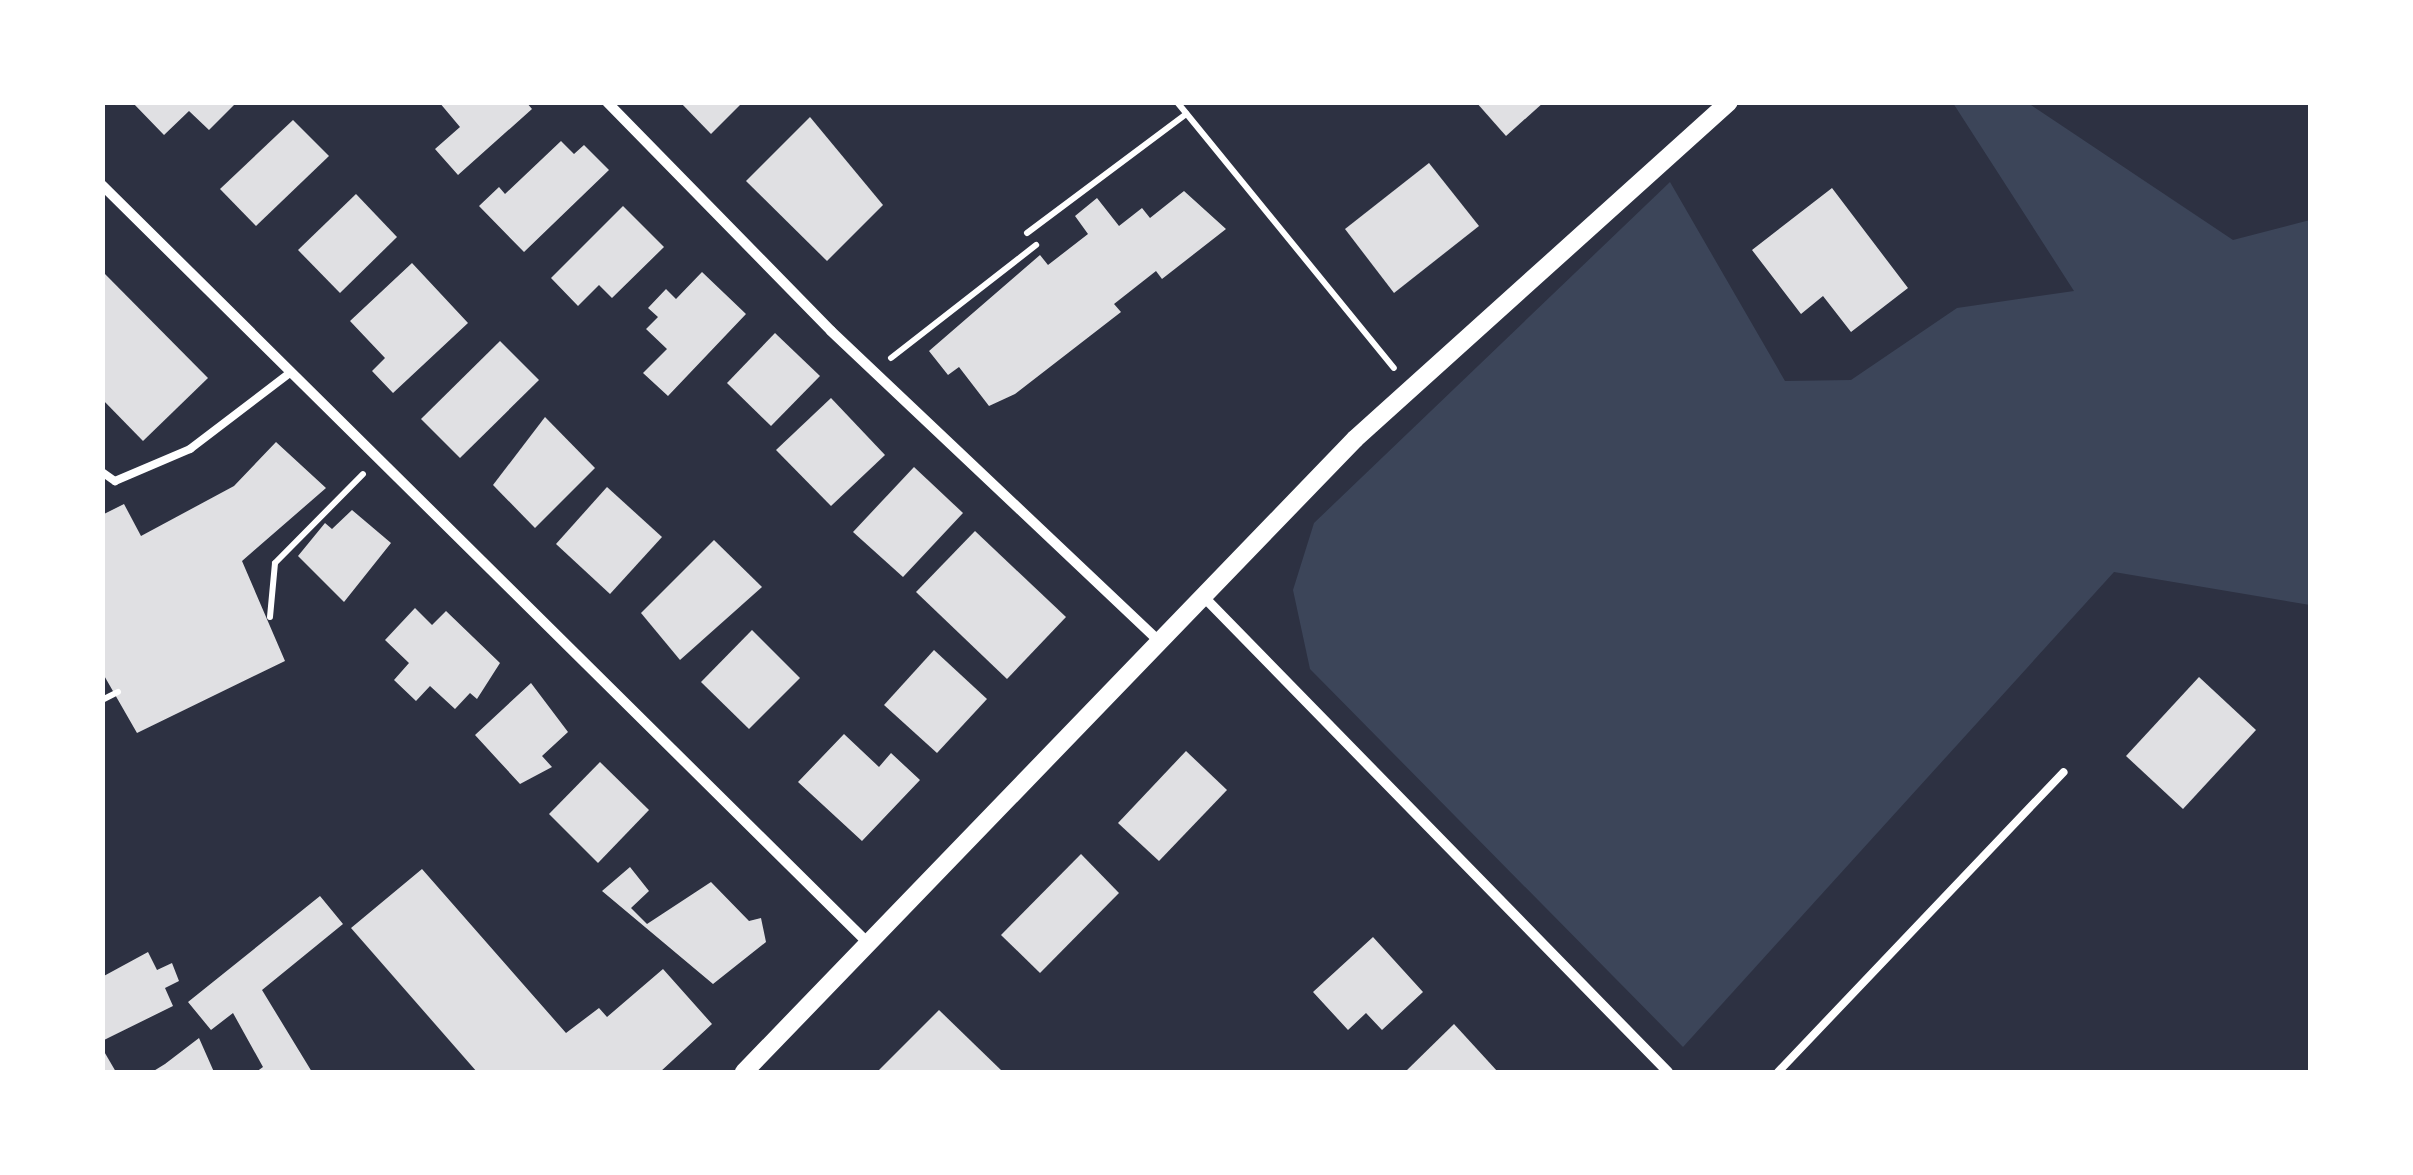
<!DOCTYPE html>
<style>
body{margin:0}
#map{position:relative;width:2413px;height:1175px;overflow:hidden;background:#2d3142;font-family:"Libre Baskerville",serif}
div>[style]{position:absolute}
.green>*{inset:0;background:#3c4559}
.building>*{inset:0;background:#e0e0e3}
.path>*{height:6px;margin:-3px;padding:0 3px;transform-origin:3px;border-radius:3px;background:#fff}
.service>*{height:8px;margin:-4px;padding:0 4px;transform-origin:4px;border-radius:4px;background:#fff}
.minor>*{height:10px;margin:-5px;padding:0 5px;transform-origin:5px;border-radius:5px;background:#fff}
.tertiary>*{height:18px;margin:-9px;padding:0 9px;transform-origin:9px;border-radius:9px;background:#fff}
span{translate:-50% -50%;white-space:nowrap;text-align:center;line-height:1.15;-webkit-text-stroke:10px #fff;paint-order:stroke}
.frame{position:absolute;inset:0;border:105px solid #fff;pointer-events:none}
</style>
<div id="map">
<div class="green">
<i style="clip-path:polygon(1953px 103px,2028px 103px,2233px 240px,2310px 220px,2310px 605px,2114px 572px,1683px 1047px,1310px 669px,1293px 590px,1314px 523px,1670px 182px,1785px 381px,1851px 380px,1957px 308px,2074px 291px)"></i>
</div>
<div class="building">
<i style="clip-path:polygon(132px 102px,237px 102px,209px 130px,189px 111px,164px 135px)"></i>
<i style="clip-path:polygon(439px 102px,526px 102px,532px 109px,458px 175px,435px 149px,460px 127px)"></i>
<i style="clip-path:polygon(680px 102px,743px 102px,711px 134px)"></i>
<i style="clip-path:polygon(1476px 102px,1544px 102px,1506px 136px)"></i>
<i style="clip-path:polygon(810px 117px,883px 205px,827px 261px,746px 181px)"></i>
<i style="clip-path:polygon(293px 120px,329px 156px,256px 226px,220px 189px)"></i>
<i style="clip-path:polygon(561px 141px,574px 154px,584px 145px,609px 170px,524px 252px,479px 206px,499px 187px,505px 194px)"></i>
<i style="clip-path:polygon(1429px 163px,1479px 226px,1394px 293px,1345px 229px)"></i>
<i style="clip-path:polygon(1832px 188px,1908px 288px,1851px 332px,1823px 296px,1801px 314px,1752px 250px)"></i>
<i style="clip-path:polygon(1184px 191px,1226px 229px,1162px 279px,1156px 271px,1114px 304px,1121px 312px,1015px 394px,989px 406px,959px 367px,948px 375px,929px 351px,1040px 255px,1048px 265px,1088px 234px,1075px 216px,1097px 198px,1119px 226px,1142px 208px,1150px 218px)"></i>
<i style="clip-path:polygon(356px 194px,397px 237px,340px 293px,298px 250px)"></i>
<i style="clip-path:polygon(623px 206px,664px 247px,612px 298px,599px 285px,578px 306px,551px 278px)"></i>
<i style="clip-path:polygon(412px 263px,468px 323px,393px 393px,372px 371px,385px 358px,350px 321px)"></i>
<i style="clip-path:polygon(102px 271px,208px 378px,143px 441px,102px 399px)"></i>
<i style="clip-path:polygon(702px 272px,746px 314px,668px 396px,643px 373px,667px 349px,646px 329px,658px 317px,648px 308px,666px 289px,676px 299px)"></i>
<i style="clip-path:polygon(775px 333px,820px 376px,771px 426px,727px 383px)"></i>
<i style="clip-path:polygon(500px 341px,539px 380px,460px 458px,421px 419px)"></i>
<i style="clip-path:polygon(831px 398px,885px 455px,831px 506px,776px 450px)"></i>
<i style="clip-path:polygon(545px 417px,595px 468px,535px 528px,493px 485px)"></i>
<i style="clip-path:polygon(276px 442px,326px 488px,242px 561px,285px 661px,137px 733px,102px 672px,102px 515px,124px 504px,141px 536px,234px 486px)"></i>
<i style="clip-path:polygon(914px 467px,963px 513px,903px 577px,853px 532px)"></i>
<i style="clip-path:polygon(607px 487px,662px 537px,610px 594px,556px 544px)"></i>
<i style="clip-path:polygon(352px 510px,391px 543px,344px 602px,298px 556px,325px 523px,332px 529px)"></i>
<i style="clip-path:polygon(975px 531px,1066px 617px,1007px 679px,916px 592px)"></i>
<i style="clip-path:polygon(714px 540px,762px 587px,680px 660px,641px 613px)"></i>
<i style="clip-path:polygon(415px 608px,432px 625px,446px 611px,500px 663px,477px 699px,470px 693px,455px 709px,430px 686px,416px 701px,394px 680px,409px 663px,385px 640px)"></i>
<i style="clip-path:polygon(752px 630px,800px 678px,749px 729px,701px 682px)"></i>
<i style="clip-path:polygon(934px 650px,987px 699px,937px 753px,884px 705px)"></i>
<i style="clip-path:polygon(2199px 677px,2256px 730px,2183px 809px,2126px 756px)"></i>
<i style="clip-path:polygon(531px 683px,568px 732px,542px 756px,552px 767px,520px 784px,475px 735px)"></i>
<i style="clip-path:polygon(844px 734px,879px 767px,891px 753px,920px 780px,862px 841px,798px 782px)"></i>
<i style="clip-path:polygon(1186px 751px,1227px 790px,1159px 861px,1118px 823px)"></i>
<i style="clip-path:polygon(600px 762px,649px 810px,598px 863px,549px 814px)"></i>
<i style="clip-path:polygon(1081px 854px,1119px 893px,1040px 973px,1001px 935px)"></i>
<i style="clip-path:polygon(630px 867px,649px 891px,631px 908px,647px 924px,711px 882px,749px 921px,761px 918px,766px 942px,713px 984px,602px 891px)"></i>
<i style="clip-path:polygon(422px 869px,566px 1033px,599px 1008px,607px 1017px,663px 969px,712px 1024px,660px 1072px,477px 1072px,351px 928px)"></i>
<i style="clip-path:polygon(320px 896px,343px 924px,262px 990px,312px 1072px,256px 1072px,263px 1067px,233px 1013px,211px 1030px,188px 1002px)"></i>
<i style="clip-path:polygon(1373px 937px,1423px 992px,1382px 1030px,1366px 1013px,1348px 1030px,1313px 992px)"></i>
<i style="clip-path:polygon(148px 952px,157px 970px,172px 963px,179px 981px,165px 988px,173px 1006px,102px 1041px,102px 977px)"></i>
<i style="clip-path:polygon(939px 1010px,1003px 1072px,877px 1072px)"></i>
<i style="clip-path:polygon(1454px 1024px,1498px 1072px,1405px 1072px)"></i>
<i style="clip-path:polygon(199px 1038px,214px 1072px,152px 1072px,165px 1064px)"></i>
<i style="clip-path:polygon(102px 1048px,116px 1072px,102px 1072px)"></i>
</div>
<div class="path">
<i style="left:1177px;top:102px;width:343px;rotate:50.8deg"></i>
<i style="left:1027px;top:233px;width:199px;rotate:-36.8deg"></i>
<i style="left:891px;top:358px;width:184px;rotate:-37.9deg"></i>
<i style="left:270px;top:617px;width:54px;rotate:-84.7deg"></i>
<i style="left:275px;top:563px;width:125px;rotate:-45.3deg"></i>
<i style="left:102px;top:700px;width:18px;rotate:-27deg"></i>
</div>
<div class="service">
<i style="left:102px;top:472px;width:16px;rotate:35deg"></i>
<i style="left:115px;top:481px;width:82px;rotate:-23.1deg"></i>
<i style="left:190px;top:449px;width:127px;rotate:-37.3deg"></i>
<i style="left:1778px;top:1072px;width:414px;rotate:-46.4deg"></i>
</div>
<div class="minor">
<i style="left:607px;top:102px;width:320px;rotate:45.6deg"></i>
<i style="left:831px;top:331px;width:447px;rotate:43.4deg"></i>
<i style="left:102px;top:185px;width:1075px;rotate:44.7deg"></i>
<i style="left:1201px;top:594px;width:668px;rotate:45.67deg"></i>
</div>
<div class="tertiary">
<i style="left:744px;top:1072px;width:880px;rotate:-46.01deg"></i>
<i style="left:1355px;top:439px;width:503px;rotate:-42.02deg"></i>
</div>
<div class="frame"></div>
</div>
